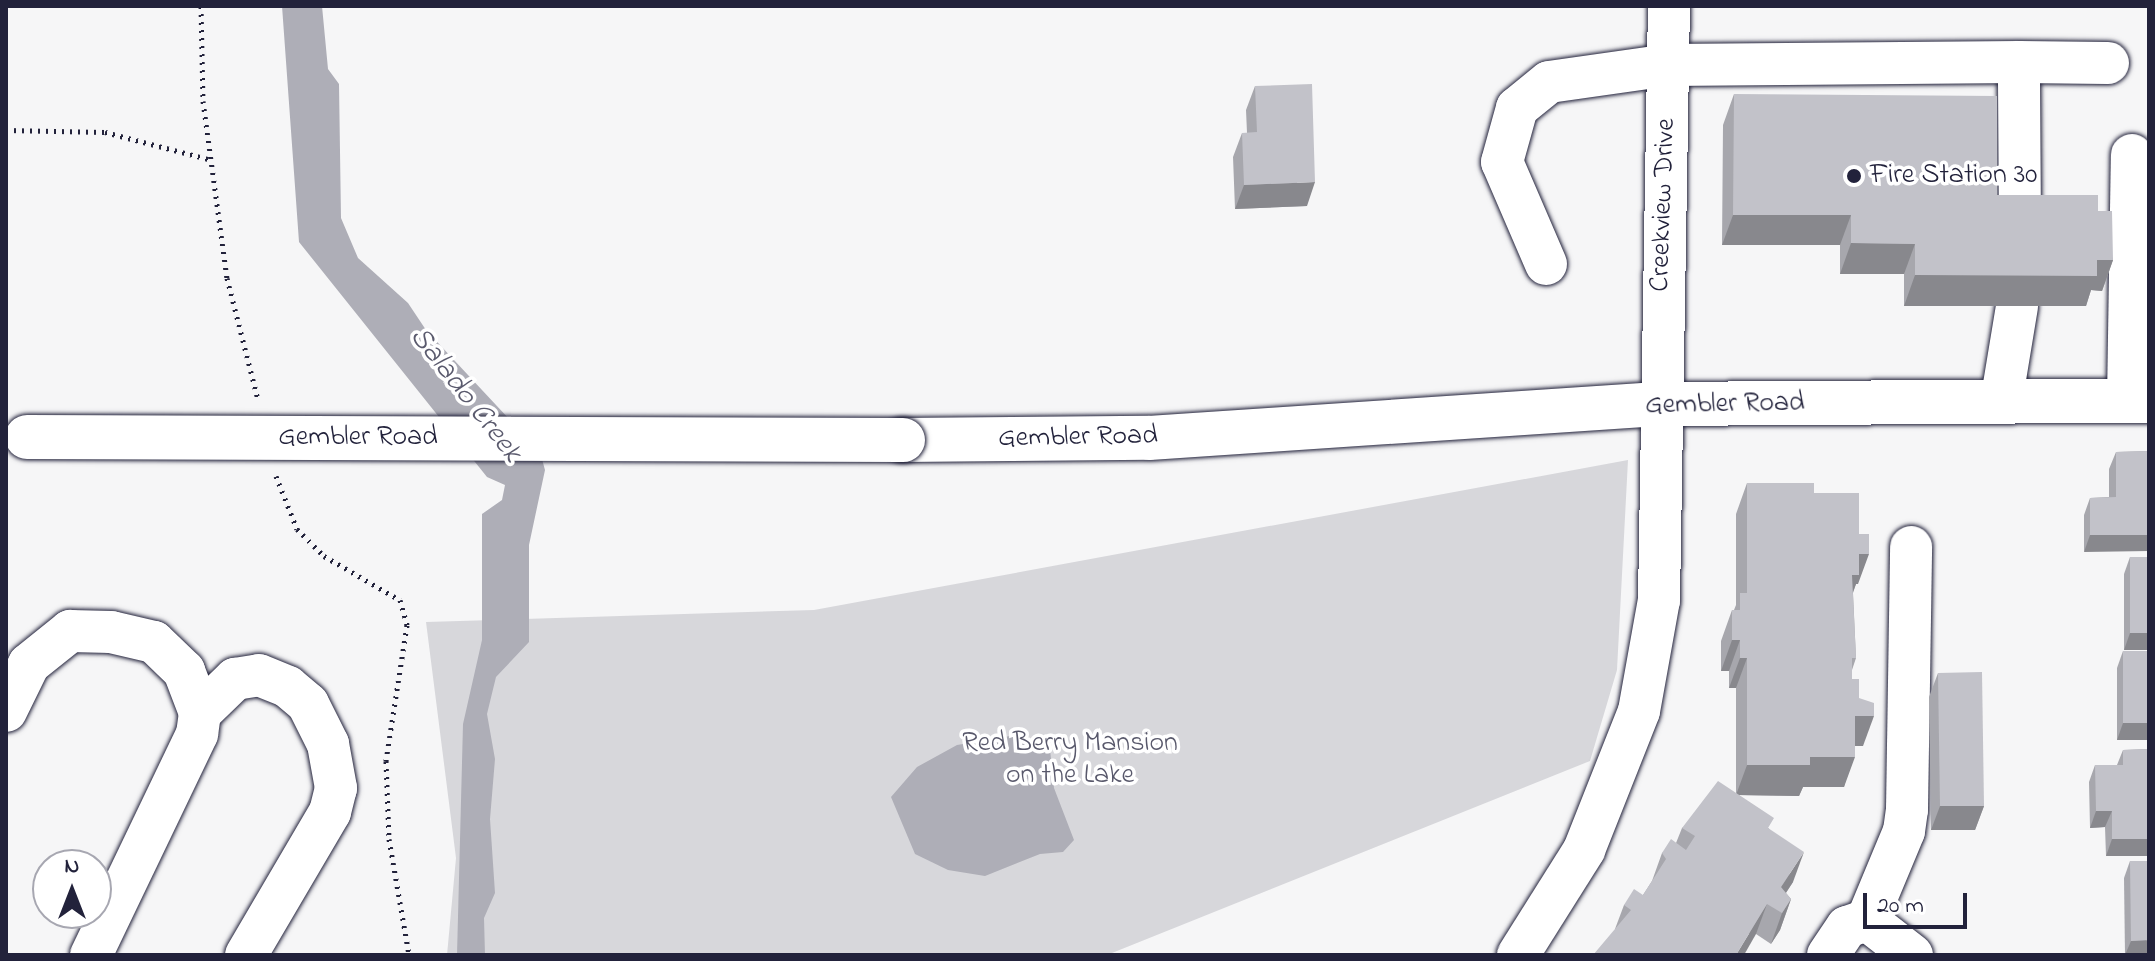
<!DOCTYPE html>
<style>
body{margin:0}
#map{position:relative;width:2155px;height:961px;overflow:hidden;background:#f6f6f7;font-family:"Indie Flower",sans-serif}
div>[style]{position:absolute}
.green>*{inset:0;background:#d7d7db}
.water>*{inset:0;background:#aeaeb7}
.path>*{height:5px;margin-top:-2.5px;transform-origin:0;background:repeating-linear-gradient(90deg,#22223b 0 2px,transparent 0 8px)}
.roads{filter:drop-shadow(0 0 2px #22223b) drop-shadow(0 0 2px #22223b)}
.minor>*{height:42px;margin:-21px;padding:0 21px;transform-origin:21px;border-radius:21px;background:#fff}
.major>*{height:44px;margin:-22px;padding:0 22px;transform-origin:22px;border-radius:22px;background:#fff}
.bridges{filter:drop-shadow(0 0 2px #22223b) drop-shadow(0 0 2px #22223b)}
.major-bridge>*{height:44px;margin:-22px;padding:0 22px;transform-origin:22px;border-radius:22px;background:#fff}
.wall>*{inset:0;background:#a7a7ad}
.shaded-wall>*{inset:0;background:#88888d}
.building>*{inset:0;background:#c2c2c9}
.dots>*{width:22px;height:22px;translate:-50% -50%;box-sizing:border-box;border:4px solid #fff;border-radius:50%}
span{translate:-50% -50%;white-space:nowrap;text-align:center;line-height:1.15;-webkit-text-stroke:7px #fff;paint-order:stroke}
.poi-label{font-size:28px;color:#22223b}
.left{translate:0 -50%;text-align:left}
.street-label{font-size:28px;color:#22223b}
.park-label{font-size:28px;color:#58586b}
.water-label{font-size:30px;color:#5a5a6d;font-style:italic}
.frame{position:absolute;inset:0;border:8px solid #22223b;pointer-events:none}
.north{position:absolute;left:32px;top:849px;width:80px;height:80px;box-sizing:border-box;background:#fff;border:2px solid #a7a7b1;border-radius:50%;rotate:0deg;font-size:22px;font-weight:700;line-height:32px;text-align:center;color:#22223b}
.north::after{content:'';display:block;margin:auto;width:28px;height:36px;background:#22223b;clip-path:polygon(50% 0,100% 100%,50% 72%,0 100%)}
.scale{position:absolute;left:1863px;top:893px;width:104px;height:36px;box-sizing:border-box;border:4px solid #22223b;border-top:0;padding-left:10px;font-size:24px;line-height:28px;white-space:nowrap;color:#22223b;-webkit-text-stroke:6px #fff;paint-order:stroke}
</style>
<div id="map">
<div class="green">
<i style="clip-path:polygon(1628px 460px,1617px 670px,1590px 761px,1107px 955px,447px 955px,456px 858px,426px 622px,814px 610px)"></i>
</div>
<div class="water">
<i style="clip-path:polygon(282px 6px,322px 6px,328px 69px,339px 84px,341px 218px,358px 258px,408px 303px,426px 330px,540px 452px,545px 470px,529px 545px,529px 642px,496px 677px,487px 714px,495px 759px,490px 819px,495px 893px,484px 918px,485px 955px,457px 955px,463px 724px,482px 640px,482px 514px,502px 500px,505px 485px,487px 477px,299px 242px)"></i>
<i style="clip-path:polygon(1016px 735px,1050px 749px,1054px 788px,1074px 840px,1063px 852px,1040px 854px,985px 876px,948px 870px,915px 854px,891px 797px,917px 767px,957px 745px)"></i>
</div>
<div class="path">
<i style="left:201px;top:6px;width:95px;rotate:88.8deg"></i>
<i style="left:203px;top:101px;width:179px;rotate:82.3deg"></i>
<i style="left:227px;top:278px;width:126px;rotate:75.7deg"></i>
<i style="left:6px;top:130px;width:99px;rotate:1.2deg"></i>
<i style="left:105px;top:132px;width:111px;rotate:14.7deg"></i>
<i style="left:276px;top:476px;width:57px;rotate:68.4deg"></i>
<i style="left:297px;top:529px;width:38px;rotate:45deg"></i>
<i style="left:324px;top:556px;width:88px;rotate:30.1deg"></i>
<i style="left:400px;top:600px;width:26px;rotate:74deg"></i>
<i style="left:407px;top:625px;width:138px;rotate:98.8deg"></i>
<i style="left:386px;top:761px;width:78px;rotate:87.8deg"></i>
<i style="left:389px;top:839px;width:118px;rotate:80.2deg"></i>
</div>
<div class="roads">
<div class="minor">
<i style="left:2020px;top:225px;width:163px;rotate:-90.4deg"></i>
<i style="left:2019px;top:62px;width:89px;rotate:0.6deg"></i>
<i style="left:1546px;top:264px;width:111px;rotate:-113.3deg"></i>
<i style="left:1502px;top:162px;width:56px;rotate:-74.5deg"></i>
<i style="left:1517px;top:108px;width:41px;rotate:-39.1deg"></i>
<i style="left:1549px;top:82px;width:121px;rotate:-8.1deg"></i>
<i style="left:1669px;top:65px;width:350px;rotate:-0.5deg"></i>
<i style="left:2128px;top:401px;width:246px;rotate:-89.1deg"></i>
<i style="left:2001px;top:403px;width:98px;rotate:-80.6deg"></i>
<i style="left:6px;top:711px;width:52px;rotate:-63.9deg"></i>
<i style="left:29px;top:664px;width:53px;rotate:-38.8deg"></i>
<i style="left:70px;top:631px;width:41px;rotate:1.4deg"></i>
<i style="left:111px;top:632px;width:44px;rotate:13.1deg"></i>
<i style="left:154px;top:642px;width:42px;rotate:44deg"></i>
<i style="left:184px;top:671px;width:45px;rotate:69.1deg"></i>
<i style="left:200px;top:713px;width:21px;rotate:98deg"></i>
<i style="left:197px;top:734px;width:245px;rotate:115.6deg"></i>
<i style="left:200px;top:713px;width:49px;rotate:-44.2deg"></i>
<i style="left:235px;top:679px;width:24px;rotate:-9deg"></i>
<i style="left:259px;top:675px;width:31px;rotate:22deg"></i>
<i style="left:288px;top:687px;width:26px;rotate:40deg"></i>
<i style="left:308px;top:704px;width:45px;rotate:63.4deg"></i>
<i style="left:328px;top:744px;width:45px;rotate:79.7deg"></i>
<i style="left:336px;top:788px;width:25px;rotate:104deg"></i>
<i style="left:330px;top:812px;width:166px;rotate:120.4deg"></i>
<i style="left:1867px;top:920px;width:96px;rotate:-67.4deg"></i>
<i style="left:1904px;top:831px;width:22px;rotate:-82deg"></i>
<i style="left:1907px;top:809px;width:262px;rotate:-89.1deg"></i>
<i style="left:1518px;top:955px;width:124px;rotate:-57.8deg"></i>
<i style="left:1584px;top:850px;width:149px;rotate:-68.4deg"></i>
<i style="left:1639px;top:711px;width:113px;rotate:-79.8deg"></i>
<i style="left:1659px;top:600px;width:594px;rotate:-89.04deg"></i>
<i style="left:1828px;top:955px;width:34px;rotate:-56deg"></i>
<i style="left:1847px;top:927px;width:21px;rotate:-19deg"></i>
<i style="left:1867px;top:920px;width:57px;rotate:37.9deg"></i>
</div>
<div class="major">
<i style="left:903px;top:440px;width:246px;rotate:-0.5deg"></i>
<i style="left:1149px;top:438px;width:510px;rotate:-3.82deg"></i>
<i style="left:1658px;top:404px;width:491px;rotate:-0.4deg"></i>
</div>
</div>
<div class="bridges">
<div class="major-bridge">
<i style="left:27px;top:437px;width:876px;rotate:0.2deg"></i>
</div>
</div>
<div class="wall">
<i style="clip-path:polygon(1255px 86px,1307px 206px,1235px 209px,1233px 157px,1242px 133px,1247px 133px,1246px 110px)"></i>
<i style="clip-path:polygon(1734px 94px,1997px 195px,2098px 211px,2113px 260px,2102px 291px,2091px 290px,2086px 306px,1904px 306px,1904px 274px,1840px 274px,1840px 245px,1722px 245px,1723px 125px)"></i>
<i style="clip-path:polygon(2149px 451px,2084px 552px,2084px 515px,2090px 498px,2109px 497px,2109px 469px,2116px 452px)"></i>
<i style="clip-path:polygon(1747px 483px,1814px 493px,1858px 584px,1856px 584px,1853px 593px,1856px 658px,1852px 670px,1852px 679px,1859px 698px,1863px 746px,1855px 746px,1844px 787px,1803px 787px,1799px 796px,1739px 795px,1770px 830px,1793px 882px,1786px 893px,1791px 899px,1780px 930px,1771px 944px,1756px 934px,1615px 929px,1624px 905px,1643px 895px,1652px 881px,1662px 853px,1676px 843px,1682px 828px,1736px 793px,1736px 688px,1729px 688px,1729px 671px,1721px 671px,1721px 641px,1732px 610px,1734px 610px,1736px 605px,1736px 514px)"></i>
<i style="clip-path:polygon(2130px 557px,2149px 650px,2124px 650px,2124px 574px)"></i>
<i style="clip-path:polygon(2123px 651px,2149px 651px,2149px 740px,2117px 740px,2117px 668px)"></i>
<i style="clip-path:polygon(1938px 673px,1984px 806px,1975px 830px,1931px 830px,1929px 697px)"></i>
<i style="clip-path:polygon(2149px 749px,2149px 856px,2106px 856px,2105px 827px,2090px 828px,2089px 782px,2095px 765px,2117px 765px,2123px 750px)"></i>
<i style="clip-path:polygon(2130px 861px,2149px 955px,2125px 955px,2124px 878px)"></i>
</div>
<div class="shaded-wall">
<i style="clip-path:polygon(1315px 182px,1307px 206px,1235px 209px,1244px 185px)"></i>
<i style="clip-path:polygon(1733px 215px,1851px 215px,1840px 245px,1722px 245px)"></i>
<i style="clip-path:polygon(1851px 243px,1915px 244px,1904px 274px,1840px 274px)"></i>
<i style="clip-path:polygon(2097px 260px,2113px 260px,2102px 291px,2091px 290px,2086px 306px,1904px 306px,1915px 275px)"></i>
<i style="clip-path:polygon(2090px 535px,2149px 535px,2149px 551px,2084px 552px)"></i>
<i style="clip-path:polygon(1859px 554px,1869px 554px,1858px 584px,1856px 584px,1848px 605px,1841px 605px)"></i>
<i style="clip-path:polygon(2130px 633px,2149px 633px,2149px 650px,2124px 650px)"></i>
<i style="clip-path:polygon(1732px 640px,1740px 640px,1729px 671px,1721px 671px)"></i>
<i style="clip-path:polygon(1740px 658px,1747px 658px,1736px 688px,1729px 688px)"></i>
<i style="clip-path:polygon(1855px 716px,1874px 716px,1863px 746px,1844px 746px)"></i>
<i style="clip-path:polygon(2123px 723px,2149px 723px,2149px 740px,2117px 740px)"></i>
<i style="clip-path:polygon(1810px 757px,1855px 757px,1844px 787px,1803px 787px,1799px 796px,1736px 795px,1747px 765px)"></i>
<i style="clip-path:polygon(1940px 806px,1984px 806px,1975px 830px,1931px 830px)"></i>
<i style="clip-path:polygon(2096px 811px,2112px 811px,2105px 827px,2090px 828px)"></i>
<i style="clip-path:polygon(2112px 839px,2149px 839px,2149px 856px,2106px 856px)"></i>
<i style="clip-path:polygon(1804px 852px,1793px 882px,1775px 909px,1781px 887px)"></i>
<i style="clip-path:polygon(1791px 899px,1780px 930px,1771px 944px,1782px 913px)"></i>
<i style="clip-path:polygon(1767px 904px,1756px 934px,1744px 955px,1736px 955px)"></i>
<i style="clip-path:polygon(2149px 940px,2149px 955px,2125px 955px,2131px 941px)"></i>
</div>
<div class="building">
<i style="clip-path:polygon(1312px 84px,1315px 182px,1244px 185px,1242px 133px,1257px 132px,1255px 86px)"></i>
<i style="clip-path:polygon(1734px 94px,1997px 96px,1997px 195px,2098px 195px,2098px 211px,2112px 211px,2113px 260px,2097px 260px,2097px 276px,1915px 275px,1915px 244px,1851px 243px,1851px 215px,1733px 215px)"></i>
<i style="clip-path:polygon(2149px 451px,2149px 535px,2090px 535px,2090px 498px,2116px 497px,2116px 452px)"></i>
<i style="clip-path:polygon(1747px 483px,1814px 483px,1814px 493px,1859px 493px,1859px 534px,1869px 534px,1869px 554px,1859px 554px,1859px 575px,1852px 575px,1856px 658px,1852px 658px,1852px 679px,1859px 679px,1859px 698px,1874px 703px,1874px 716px,1855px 716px,1855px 757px,1810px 757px,1810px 765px,1747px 765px,1747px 658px,1740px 658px,1740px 640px,1732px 640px,1732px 610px,1740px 610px,1740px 593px,1747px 593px)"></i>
<i style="clip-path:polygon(2130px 557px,2149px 557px,2149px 633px,2130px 633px)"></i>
<i style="clip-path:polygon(2123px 651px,2149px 651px,2149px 723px,2123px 723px)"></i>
<i style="clip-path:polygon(1982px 672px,1984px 806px,1940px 806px,1938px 673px)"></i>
<i style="clip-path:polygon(2149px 749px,2149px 839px,2112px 839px,2112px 811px,2096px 811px,2095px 765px,2123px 765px,2123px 750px)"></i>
<i style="clip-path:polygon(1718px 781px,1774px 818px,1768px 828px,1804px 852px,1781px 887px,1791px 899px,1782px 913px,1767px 904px,1736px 955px,1593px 955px,1631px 910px,1624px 905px,1634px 889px,1643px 895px,1666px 859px,1662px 853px,1671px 839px,1686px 850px,1695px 836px,1682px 828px)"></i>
<i style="clip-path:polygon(2130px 861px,2149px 861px,2149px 940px,2131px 941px)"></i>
</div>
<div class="dots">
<i style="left:1854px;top:176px;background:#22223b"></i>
</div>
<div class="poi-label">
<span class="left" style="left:1870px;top:176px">Fire Station 30</span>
</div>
<div class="street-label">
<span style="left:1664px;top:205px;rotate:-88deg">Creekview Drive</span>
<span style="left:1725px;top:405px;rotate:-1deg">Gembler Road</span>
<span style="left:358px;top:438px">Gembler Road</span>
<span style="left:1078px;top:438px;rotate:-1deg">Gembler Road</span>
</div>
<div class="park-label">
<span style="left:1070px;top:760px">Red Berry Mansion<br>on the Lake</span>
</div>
<div class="water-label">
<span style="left:465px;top:395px;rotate:52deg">Salado Creek</span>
</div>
<div class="frame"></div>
<div class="north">N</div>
<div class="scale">20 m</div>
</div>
